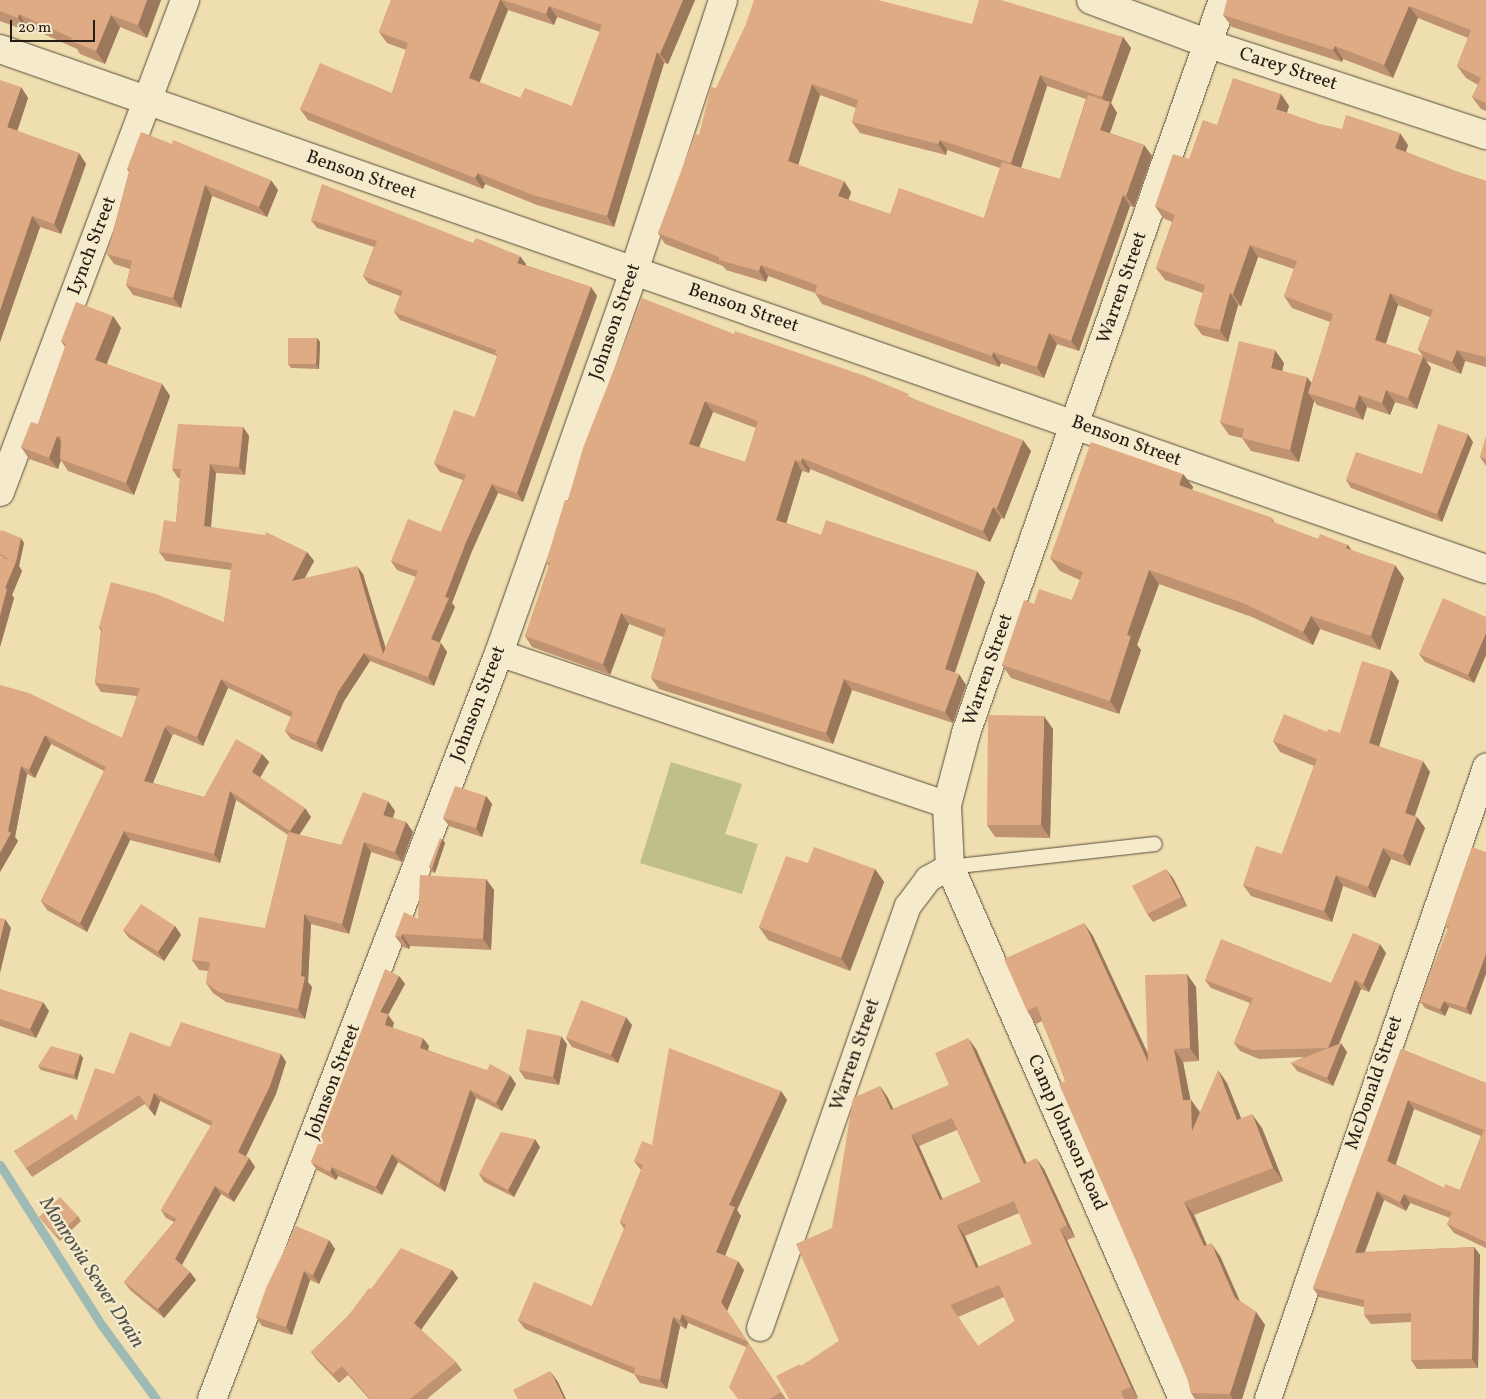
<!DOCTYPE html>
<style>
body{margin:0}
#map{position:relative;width:1486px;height:1399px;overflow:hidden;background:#efdeaf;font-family:Vollkorn,serif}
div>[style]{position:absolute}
.green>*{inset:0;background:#bec087}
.stream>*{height:9px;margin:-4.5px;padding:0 4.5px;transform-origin:4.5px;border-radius:4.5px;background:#9dbab4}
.roads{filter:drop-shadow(0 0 1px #584c3b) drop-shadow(0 0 1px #584c3b)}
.service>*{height:14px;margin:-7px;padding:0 7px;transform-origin:7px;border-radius:7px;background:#f5eacb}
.minor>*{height:26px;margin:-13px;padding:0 13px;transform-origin:13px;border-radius:13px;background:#f5eacb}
.tertiary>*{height:28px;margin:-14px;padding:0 14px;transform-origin:14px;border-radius:14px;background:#f5eacb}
.wall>*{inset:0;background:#bf9372}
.shaded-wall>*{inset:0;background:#9b785c}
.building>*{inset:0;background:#deab84}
span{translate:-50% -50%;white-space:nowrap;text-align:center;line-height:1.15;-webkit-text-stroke:4.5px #f5eacb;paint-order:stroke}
.street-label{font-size:19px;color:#261c14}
.water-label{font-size:20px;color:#50534c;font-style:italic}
.scale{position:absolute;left:10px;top:20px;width:85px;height:22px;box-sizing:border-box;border:2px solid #261c14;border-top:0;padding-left:6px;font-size:15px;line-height:18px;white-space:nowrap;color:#261c14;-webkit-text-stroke:4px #f5eacb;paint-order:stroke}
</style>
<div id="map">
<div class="green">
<i style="clip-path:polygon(671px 762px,742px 784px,725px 834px,758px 844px,742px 894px,640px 863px)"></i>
</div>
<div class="stream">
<i style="left:0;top:1165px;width:192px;rotate:57.6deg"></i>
<i style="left:103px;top:1327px;width:89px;rotate:53.6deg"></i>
</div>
<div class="roads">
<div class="service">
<i style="left:950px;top:867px;width:206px;rotate:-6.4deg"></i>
</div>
<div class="minor">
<i style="left:499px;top:653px;width:473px;rotate:18.7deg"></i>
<i style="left:760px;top:1328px;width:447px;rotate:-70.7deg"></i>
<i style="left:908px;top:906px;width:34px;rotate:-53deg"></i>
<i style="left:928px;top:879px;width:25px;rotate:-29deg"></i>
<i style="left:1268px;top:1399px;width:669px;rotate:-70.97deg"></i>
</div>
<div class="tertiary">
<i style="left:1091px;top:0;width:126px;rotate:20.4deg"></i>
<i style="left:1209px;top:44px;width:292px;rotate:18.2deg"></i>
<i style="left:0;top:49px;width:1574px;rotate:19.29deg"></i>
<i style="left:0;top:492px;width:526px;rotate:-69.39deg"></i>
<i style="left:212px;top:1399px;width:799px;rotate:-68.96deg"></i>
<i style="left:499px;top:653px;width:405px;rotate:-70.5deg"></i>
<i style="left:634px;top:271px;width:285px;rotate:-71.8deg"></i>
<i style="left:1183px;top:1399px;width:581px;rotate:-113.65deg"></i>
<i style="left:950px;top:867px;width:62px;rotate:-92.8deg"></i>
<i style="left:947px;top:805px;width:74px;rotate:-75.2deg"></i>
<i style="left:966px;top:733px;width:777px;rotate:-70.68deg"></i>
</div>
</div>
<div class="wall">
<i style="clip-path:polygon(0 0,161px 0,147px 38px,120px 27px,105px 64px,80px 54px,77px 49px,28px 27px,27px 31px,0 21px)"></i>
<i style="clip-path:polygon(evenodd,391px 0,695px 0,668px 64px,664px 63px,614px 227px,537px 205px,485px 184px,483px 189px,308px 120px,300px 109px,392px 93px,406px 50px,387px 43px,379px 32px,391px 0,508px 10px,554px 25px,557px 17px,600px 32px,572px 106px,520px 98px,479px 82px,508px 10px)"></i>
<i style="clip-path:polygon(1486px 0,1486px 111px,1481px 109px,1472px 97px,1478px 85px,1466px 78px,1457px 66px,1468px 38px,1418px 18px,1393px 78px,1343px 59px,1342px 62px,1232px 27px,1223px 15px)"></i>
<i style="clip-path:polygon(evenodd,972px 24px,1123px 37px,1131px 48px,1111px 103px,1117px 113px,1110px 133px,1144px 145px,1152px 156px,1134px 207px,1130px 206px,1079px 351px,1057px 344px,1044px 378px,1001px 363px,999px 367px,822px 304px,815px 293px,768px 276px,766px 282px,726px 270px,723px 266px,665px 244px,658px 233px,699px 135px,716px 88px,972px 24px,1047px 86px,1086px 99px,1060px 179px,1021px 168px,1047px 86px,972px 24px,820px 95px,856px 108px,852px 122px,860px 133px,946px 155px,947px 150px,1000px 168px,984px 218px,890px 214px,848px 200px,851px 192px,798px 165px,820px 95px)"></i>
<i style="clip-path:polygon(21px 87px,28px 98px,17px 131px,79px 153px,86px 164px,61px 234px,40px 227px,0 342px)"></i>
<i style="clip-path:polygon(1281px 94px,1289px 106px,1287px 113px,1319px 124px,1408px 145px,1406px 152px,1458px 172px,1486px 181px,1486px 367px,1465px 361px,1461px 374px,1426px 361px,1418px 349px,1430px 317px,1398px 305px,1386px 344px,1431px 368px,1417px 409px,1395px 402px,1390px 415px,1367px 407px,1363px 420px,1317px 405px,1314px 401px,1299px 462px,1251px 451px,1242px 438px,1229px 435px,1220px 422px,1284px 363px,1282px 371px,1312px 383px,1330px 322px,1292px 308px,1284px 296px,1294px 269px,1258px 257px,1241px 306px,1238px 305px,1228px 342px,1202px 335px,1194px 324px,1203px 293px,1165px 280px,1156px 268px,1172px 222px,1163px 218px,1155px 206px,1189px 159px,1217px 125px)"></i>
<i style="clip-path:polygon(172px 144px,278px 190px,267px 217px,212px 196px,181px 308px,133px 295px,126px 285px,130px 269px,114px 264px,107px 254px,129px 172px,127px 169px)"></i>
<i style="clip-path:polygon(311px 220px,526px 264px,525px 265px,591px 287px,597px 296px,523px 502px,498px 493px,472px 551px,452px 603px,455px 607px,440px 642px,447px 652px,434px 686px,370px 661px,344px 701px,322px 752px,291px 739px,285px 731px,291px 717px,228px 688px,203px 746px,174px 734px,172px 736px,153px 783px,204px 797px,262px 754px,269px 762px,260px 778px,311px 817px,299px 835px,341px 845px,395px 811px,393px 818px,406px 822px,413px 832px,402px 862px,371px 852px,349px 934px,311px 924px,308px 982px,312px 987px,305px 1019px,226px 1002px,213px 993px,206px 983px,208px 971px,199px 970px,192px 960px,265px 928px,288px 835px,236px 800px,220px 863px,130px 840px,87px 932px,47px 910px,41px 901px,104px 771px,51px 744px,35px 778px,27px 774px,15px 837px,18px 841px,0 872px,0 685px,122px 738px,137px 696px,101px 692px,95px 683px,101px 631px,99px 627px,224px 622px,231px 570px,166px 561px,159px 552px,176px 522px,180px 478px,178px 478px,172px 469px,243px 427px,249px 436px,245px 475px,216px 473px,211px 527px,307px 552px,314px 561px,305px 578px,363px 574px,385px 649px,416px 577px,397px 570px,391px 561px,441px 532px,463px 480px,440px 472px,434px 463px,475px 417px,497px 357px,497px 356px,400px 320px,394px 312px,400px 296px,369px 284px,363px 276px,374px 247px,317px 228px)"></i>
<i style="clip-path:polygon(113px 316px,121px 328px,107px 364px,162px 384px,170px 396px,134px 495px,68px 471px,61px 460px,58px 469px,29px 459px,21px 447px,38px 424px,65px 347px,61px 341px)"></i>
<i style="clip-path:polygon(evenodd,734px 334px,912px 398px,1031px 451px,1004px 519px,1001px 518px,990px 542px,810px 469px,809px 473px,802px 471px,786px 523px,821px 535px,985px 582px,955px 673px,966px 685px,953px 723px,852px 690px,833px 744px,659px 689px,651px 678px,663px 637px,629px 624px,610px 675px,532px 647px,525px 636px,549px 566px,546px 562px,568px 500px,734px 334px,713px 412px,756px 428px,745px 462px,699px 447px,713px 412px)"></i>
<i style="clip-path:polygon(317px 338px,320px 342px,319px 369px,291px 368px,288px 364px)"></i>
<i style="clip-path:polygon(1486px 437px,1486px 466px,1480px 457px)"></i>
<i style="clip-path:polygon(1473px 442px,1442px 522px,1351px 488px,1346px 480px,1422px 474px)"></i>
<i style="clip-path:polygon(1183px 474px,1193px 487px,1192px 490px,1272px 518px,1275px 523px,1318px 539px,1348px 545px,1351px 550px,1404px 578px,1380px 650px,1320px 629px,1313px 645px,1252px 617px,1159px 584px,1137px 645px,1141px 650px,1119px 714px,1011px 678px,1002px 665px,1034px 604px,1072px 600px,1080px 580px,1060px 571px,1050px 558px)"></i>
<i style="clip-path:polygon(0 533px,21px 538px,24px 543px,19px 566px,22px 571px,12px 595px,14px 598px,0 647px,0 557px,4px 558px,0 556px)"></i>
<i style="clip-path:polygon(1486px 617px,1486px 655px,1474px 683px,1425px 662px,1419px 654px)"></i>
<i style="clip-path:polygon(1399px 681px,1379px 746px,1430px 772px,1415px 816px,1417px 817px,1425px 828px,1410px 866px,1391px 859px,1375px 898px,1343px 886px,1332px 922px,1251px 896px,1243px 885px,1282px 854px,1314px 766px,1280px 752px,1273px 741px,1327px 732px,1340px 733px)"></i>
<i style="clip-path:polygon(1053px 729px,1050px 838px,995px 837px,987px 825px)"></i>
<i style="clip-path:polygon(486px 796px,492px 804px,482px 837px,449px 826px,443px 818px)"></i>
<i style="clip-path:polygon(442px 839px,445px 843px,435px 873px,432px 872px,429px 867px)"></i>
<i style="clip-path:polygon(1472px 847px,1471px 1015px,1449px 1007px,1445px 1016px,1425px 1008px,1420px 1001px,1448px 929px,1445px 925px)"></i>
<i style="clip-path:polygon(808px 863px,875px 869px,884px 882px,850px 971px,768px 940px,759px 927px)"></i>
<i style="clip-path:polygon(1173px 878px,1187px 906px,1153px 922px,1147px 914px)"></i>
<i style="clip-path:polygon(486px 879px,494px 890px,491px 950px,410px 946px,409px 949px,403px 947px,395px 936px,418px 919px)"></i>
<i style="clip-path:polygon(175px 926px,181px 935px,164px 961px,129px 938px,123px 930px)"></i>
<i style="clip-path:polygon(1093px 936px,1148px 1055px,1196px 987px,1199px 1061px,1183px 1062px,1190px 1100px,1191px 1100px,1200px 1112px,1227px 1083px,1241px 1119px,1262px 1128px,1283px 1181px,1194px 1215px,1206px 1245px,1220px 1256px,1240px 1301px,1256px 1312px,1265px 1325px,1242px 1399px,1195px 1399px,1191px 1393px,1188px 1380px,1042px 1021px,1036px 1024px,1027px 1011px)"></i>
<i style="clip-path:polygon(1386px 953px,1369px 992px,1361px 989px,1339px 1044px,1347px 1052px,1333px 1086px,1297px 1071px,1291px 1063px,1304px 1057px,1259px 1059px,1240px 1051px,1234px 1043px,1250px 1003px,1211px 988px,1205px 980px,1331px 983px)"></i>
<i style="clip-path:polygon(399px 976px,405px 984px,388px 1015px,394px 1023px,392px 1027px,429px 1046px,428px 1050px,516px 1084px,502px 1111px,476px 1098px,445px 1192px,398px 1162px,382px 1195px,338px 1176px,336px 1180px,317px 1170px,311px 1162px)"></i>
<i style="clip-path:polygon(0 989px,49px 1011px,36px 1038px,0 1026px)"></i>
<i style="clip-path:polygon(632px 1025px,618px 1063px,572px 1047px,566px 1038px)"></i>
<i style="clip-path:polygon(567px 1044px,559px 1085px,525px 1079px,519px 1070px)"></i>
<i style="clip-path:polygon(170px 1047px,281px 1054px,286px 1062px,276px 1094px,246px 1156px,249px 1158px,255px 1167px,234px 1202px,221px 1194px,182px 1265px,190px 1272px,196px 1280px,164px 1318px,130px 1290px,124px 1282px,174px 1222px,166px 1218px,161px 1210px,211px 1126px,160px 1101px,155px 1116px,145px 1104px,32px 1177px,14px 1151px,76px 1121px,114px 1074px)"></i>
<i style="clip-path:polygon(evenodd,976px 1049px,1026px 1162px,1044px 1169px,1058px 1199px,1075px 1237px,1067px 1240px,1138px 1398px,1136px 1399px,789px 1399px,802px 1366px,839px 1341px,832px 1228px,880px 1086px,888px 1098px,893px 1109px,949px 1085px,976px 1049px,957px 1130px,981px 1182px,942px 1199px,919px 1146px,957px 1130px,976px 1049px,1019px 1213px,1032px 1244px,978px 1267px,965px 1236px,1019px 1213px,976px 1049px,1004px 1297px,1015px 1321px,978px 1346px,958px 1317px,1004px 1297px)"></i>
<i style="clip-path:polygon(evenodd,1401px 1049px,1486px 1083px,1486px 1248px,1454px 1233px,1447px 1224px,1450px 1218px,1410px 1203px,1406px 1211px,1384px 1200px,1365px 1252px,1474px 1247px,1480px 1255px,1478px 1368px,1417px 1369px,1411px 1360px,1411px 1322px,1371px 1324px,1364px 1315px,1364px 1307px,1319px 1297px,1313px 1288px,1401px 1049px,1414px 1109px,1481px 1136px,1460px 1190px,1444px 1188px,1395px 1164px,1414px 1109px)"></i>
<i style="clip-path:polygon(80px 1054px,83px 1058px,77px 1080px,41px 1070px,38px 1066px)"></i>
<i style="clip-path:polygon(781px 1091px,787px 1100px,737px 1210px,741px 1216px,725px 1255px,744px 1270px,727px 1311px,786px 1399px,738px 1399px,746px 1347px,688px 1323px,686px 1329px,680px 1326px,667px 1389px,640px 1383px,634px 1374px,525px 1329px,518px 1320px,592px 1306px,624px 1229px,620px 1222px,641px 1170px,634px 1161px,652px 1145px)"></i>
<i style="clip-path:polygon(540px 1147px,514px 1197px,484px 1182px,479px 1174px)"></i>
<i style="clip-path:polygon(78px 1216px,81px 1221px,60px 1241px,39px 1217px)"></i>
<i style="clip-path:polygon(329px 1240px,335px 1249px,319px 1284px,310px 1280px,292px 1335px,262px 1326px,256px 1317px)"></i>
<i style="clip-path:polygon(452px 1270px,458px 1278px,421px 1330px,456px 1362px,462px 1370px,427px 1399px,369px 1399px,348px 1375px,339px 1383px,317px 1360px,311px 1352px,348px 1316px,371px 1289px)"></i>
</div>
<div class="shaded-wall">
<i style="clip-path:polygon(147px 0,161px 0,147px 38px,138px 25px)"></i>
<i style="clip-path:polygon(500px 0,501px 0,508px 10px,477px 89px,469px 78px)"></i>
<i style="clip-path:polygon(683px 0,695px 0,668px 64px,660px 54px)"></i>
<i style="clip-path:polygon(549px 6px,557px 17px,554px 25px,546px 14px)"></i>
<i style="clip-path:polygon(1409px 6px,1418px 18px,1393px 78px,1384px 65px)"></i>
<i style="clip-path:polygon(19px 14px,28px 27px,27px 31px,18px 18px)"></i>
<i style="clip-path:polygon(111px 15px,120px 27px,105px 64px,96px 51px)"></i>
<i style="clip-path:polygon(1123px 37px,1131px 48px,1111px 103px,1117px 113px,1107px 141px,1100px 130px,1108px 106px,1102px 97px)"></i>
<i style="clip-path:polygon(1335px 46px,1343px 59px,1342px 62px,1333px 50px)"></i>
<i style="clip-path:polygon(657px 52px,664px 63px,614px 227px,607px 216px)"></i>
<i style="clip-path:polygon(1040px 75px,1047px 86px,1019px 174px,1011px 163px)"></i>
<i style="clip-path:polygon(812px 84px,820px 95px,796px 172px,788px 161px)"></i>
<i style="clip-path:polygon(21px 87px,28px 98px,15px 138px,7px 127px)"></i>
<i style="clip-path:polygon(1281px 94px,1289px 106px,1284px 121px,1276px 109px)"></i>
<i style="clip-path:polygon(1400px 133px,1408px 145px,1403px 160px,1395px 148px)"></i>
<i style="clip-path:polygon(940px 140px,947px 150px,946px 155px,938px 144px)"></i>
<i style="clip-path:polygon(1144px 145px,1152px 156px,1134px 207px,1126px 196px)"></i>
<i style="clip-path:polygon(79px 153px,86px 164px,61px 234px,54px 224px)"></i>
<i style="clip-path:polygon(478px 173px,485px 184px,483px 189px,475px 178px)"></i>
<i style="clip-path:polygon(271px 180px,278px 190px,267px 217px,259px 207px)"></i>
<i style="clip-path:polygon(844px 181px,851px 192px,846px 207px,838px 196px)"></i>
<i style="clip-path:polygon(205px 185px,212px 196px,181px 308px,173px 298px)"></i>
<i style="clip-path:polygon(1123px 195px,1130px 206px,1079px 351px,1071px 341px)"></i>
<i style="clip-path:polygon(32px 216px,40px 227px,0 342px,0 310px)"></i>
<i style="clip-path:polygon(1250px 245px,1258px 257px,1241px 306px,1233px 294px)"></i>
<i style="clip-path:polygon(520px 256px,526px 264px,523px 271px,517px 263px)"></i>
<i style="clip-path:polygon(761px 265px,768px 276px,766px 282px,759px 271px)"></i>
<i style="clip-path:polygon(591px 287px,597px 296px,523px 502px,517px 493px)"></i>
<i style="clip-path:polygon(1230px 293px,1238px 305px,1228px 342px,1220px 330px)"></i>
<i style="clip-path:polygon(1390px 293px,1398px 305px,1383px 352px,1375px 340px)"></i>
<i style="clip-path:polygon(113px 316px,121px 328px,103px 372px,95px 360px)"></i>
<i style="clip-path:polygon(1049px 333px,1057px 344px,1044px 378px,1037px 367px)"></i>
<i style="clip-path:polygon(317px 338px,320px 342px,319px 369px,316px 364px)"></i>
<i style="clip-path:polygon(1275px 350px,1284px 363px,1280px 381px,1271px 368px)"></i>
<i style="clip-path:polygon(1457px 350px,1465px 361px,1461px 374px,1452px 362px)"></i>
<i style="clip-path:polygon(993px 352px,1001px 363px,999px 367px,992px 356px)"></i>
<i style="clip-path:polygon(1423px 356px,1431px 368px,1417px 409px,1408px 398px)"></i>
<i style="clip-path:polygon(1307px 377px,1316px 389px,1308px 393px,1314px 401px,1299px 462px,1290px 450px)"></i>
<i style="clip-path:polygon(162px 384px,170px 396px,134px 495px,126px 483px)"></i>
<i style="clip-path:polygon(1386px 390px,1395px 402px,1390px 415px,1382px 403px)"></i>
<i style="clip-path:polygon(1359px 395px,1367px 407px,1363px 420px,1355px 408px)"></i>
<i style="clip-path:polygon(705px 401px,713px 412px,696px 455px,689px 444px)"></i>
<i style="clip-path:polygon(243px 427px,249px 436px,245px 475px,239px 467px)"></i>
<i style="clip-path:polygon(1468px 434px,1473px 442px,1442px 522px,1437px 514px)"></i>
<i style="clip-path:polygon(57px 436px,65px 447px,58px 469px,49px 458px)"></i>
<i style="clip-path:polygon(1023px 440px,1031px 451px,1004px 519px,997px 508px)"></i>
<i style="clip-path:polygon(802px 458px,810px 469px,809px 473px,801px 462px)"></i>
<i style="clip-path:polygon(795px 460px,802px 471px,784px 531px,776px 520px)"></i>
<i style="clip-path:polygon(210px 464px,216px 473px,210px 535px,204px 526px)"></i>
<i style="clip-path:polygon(1183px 474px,1193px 487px,1189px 499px,1179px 485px)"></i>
<i style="clip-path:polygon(492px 484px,498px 493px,472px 551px,452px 603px,455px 607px,437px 648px,431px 639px,445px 597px,466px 542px)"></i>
<i style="clip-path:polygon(993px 507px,1001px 518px,990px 542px,983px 531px)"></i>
<i style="clip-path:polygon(21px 538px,24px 543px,19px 566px,22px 571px,12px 595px,14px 598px,0 647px,0 616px,5px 588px)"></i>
<i style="clip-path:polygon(1348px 545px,1357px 558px,1346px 548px)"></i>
<i style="clip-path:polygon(307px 552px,314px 561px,298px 590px,292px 581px)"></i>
<i style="clip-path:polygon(1395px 565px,1404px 578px,1380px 650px,1371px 636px)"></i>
<i style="clip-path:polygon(357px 566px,363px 574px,390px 662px,383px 654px)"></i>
<i style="clip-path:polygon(1149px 570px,1159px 584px,1137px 645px,1141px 650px,1119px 714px,1110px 701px,1127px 635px)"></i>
<i style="clip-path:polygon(977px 571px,985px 582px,952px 680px,945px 669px)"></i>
<i style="clip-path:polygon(621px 613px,629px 624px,610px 675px,603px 664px)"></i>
<i style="clip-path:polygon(1311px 616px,1320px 629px,1313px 645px,1303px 632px)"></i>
<i style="clip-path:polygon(1486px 633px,1486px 655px,1474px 683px,1468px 675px)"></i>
<i style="clip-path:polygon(441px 643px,447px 652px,434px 686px,428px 677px)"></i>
<i style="clip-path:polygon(364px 653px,370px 661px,344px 701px,322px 752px,316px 743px,338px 692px)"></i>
<i style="clip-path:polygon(1391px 670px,1399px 681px,1377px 753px,1369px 743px)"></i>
<i style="clip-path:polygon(959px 674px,966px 685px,953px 723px,945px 712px)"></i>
<i style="clip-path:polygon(221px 679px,228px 688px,203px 746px,197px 737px)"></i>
<i style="clip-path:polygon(844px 679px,852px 690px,833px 744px,826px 733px)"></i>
<i style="clip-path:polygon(1044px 716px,1053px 729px,1050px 838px,1041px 825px)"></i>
<i style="clip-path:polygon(165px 727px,172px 736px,150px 790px,144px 781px)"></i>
<i style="clip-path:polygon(45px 735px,51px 744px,35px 778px,29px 770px)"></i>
<i style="clip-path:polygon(262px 754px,269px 762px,258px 781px,252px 772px)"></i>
<i style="clip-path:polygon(1423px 761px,1430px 772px,1412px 823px,1405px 813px)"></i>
<i style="clip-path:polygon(21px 766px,27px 774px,15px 837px,18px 841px,0 872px,0 853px,8px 831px)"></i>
<i style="clip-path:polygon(230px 791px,236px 800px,220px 863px,214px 854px)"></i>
<i style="clip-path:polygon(486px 796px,492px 804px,482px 837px,476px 828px)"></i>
<i style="clip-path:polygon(388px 801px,395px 811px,390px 825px,383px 815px)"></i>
<i style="clip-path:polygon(305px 808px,311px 817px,296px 840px,290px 831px)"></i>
<i style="clip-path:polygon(1417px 817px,1425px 828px,1410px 866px,1403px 855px)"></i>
<i style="clip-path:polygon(406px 822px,413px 832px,402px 862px,395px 852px)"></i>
<i style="clip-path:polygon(124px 831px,130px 840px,87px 932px,80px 923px)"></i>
<i style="clip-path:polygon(442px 839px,445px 843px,435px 873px,432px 868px)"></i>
<i style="clip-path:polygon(364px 842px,371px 852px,349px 934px,342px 924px)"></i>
<i style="clip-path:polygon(1383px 848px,1391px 859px,1375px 898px,1368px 887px)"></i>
<i style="clip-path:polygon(875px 869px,884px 882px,850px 971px,841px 958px)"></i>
<i style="clip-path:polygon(1166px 869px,1173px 878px,1187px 906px,1181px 897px)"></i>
<i style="clip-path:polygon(1336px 875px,1343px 886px,1332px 922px,1324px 911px)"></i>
<i style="clip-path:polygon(486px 879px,494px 890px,491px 950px,483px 939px)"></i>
<i style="clip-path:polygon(304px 914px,311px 924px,308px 982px,312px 987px,305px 1019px,298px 1009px,301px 976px)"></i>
<i style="clip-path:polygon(5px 919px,11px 928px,0 973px,0 940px)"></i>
<i style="clip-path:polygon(1084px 923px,1093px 936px,1158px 1075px,1148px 1062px)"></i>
<i style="clip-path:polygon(175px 926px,181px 935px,164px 961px,158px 952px)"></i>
<i style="clip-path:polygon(402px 934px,410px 946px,409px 949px,401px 937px)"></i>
<i style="clip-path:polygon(1380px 944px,1386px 953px,1369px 992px,1363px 984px)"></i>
<i style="clip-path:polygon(1486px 953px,1486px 974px,1471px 1015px,1466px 1008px)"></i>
<i style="clip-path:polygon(1187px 974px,1196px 987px,1199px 1061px,1190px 1048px)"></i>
<i style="clip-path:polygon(399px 976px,405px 984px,388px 1015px,394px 1023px,391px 1033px,385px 1025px,380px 1012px)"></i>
<i style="clip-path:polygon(1355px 980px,1361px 989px,1334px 1056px,1328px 1048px)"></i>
<i style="clip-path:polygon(1444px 1001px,1449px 1007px,1445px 1016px,1440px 1009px)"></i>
<i style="clip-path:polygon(43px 1002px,49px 1011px,36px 1038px,30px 1029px)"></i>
<i style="clip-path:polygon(626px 1017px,632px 1025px,618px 1063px,611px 1055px)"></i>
<i style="clip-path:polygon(561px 1036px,567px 1044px,559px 1085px,553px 1077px)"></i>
<i style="clip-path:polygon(423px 1038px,429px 1046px,426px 1056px,420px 1048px)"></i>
<i style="clip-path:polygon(968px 1038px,976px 1049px,1032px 1175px,1024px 1164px)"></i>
<i style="clip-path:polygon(1341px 1043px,1347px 1052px,1333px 1086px,1327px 1078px)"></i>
<i style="clip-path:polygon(1174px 1049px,1183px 1062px,1192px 1107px,1191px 1100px,1200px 1113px,1192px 1131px,1183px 1100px)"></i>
<i style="clip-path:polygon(80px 1054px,83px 1058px,77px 1080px,74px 1075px)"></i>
<i style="clip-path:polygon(281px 1054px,286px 1062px,276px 1094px,244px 1160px,238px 1152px)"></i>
<i style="clip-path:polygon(1218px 1070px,1227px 1083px,1247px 1133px,1237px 1120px)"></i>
<i style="clip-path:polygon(510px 1075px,516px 1084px,502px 1111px,496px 1103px)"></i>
<i style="clip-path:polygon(880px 1086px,888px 1098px,899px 1121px,891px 1110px)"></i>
<i style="clip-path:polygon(470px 1090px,476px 1098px,445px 1192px,439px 1184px)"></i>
<i style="clip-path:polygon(781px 1091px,787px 1100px,737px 1210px,741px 1216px,723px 1261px,716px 1252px,729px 1205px)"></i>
<i style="clip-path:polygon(154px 1093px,160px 1101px,155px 1116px,149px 1108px)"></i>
<i style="clip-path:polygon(1408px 1100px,1414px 1109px,1394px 1170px,1387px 1161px)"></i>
<i style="clip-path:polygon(1252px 1114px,1262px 1128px,1283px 1181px,1273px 1168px)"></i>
<i style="clip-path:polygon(911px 1135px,919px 1146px,948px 1211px,940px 1200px)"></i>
<i style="clip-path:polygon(535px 1139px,540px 1147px,514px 1197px,508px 1190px)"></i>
<i style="clip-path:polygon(392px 1154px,398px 1162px,382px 1195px,376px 1187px)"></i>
<i style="clip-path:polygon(249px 1158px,255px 1167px,234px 1202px,228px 1194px)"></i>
<i style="clip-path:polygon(1036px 1158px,1044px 1169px,1075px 1237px,1067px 1225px)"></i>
<i style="clip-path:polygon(332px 1167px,338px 1176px,336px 1180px,330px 1172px)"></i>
<i style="clip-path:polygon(215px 1186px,221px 1194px,180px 1268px,175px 1259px)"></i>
<i style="clip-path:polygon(1377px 1191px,1384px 1200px,1361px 1262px,1355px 1253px)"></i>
<i style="clip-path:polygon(1404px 1194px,1410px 1203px,1406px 1211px,1400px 1202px)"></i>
<i style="clip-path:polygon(1184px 1202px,1194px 1215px,1213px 1259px,1204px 1246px)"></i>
<i style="clip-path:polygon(957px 1225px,965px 1236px,984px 1279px,976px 1268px)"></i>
<i style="clip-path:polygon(1060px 1229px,1067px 1240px,1138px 1398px,1131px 1387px)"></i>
<i style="clip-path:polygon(329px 1240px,335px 1249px,319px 1284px,313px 1275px)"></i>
<i style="clip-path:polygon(1211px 1243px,1220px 1256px,1244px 1311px,1235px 1298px)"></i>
<i style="clip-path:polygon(1474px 1247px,1480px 1255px,1478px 1368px,1472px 1359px)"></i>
<i style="clip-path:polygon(738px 1261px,744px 1270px,727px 1311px,753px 1350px,721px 1302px)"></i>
<i style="clip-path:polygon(452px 1270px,458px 1278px,420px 1331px,414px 1323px)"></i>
<i style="clip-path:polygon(304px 1271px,310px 1280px,292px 1335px,286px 1327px)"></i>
<i style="clip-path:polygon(190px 1272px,196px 1280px,164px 1318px,158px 1309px)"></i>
<i style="clip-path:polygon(1256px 1312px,1265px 1325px,1242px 1399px,1233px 1399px,1230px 1394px)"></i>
<i style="clip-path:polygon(682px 1314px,688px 1323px,686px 1329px,680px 1320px)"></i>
<i style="clip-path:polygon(673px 1317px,680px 1326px,667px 1389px,660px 1380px)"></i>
<i style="clip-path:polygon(550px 1371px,558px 1382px,566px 1399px,564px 1399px)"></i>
</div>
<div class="building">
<i style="clip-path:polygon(0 0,147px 0,138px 25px,111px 15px,96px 51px,71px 41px,72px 38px,19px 14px,18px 18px,0 11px)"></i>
<i style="clip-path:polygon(391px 0,500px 0,469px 78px,520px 98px,525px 88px,572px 106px,602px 25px,549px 6px,546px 14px,503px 0,683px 0,660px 54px,657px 52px,607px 216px,530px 194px,478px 173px,475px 178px,300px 109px,320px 63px,392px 93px,408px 43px,379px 32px)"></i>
<i style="clip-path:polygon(754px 0,878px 0,972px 24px,979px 0,1001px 0,1123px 37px,1102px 97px,1040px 75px,1011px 163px,940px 140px,938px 144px,852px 122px,858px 100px,812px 84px,788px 161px,844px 181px,838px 196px,890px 214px,899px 188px,984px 218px,1002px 162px,1060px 179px,1088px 95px,1110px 102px,1100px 130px,1144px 145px,1126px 196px,1123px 195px,1071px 341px,1049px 333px,1037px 367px,993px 352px,992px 356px,815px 293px,817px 285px,761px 265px,759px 271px,719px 260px,719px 257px,658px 233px,695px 134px,699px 135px,711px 87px,716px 88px,746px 24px)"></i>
<i style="clip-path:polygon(1227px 0,1486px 0,1486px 103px,1472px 97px,1481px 78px,1457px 66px,1471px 30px,1409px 6px,1384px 65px,1335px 46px,1333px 50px,1223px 15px)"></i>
<i style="clip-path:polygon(1233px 78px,1281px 94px,1276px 109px,1319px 124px,1342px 129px,1346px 115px,1400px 133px,1395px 148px,1458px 172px,1486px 181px,1486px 357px,1457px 350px,1452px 362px,1418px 349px,1433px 310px,1390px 293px,1375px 340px,1423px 356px,1408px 398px,1386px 390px,1382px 403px,1359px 395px,1355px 408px,1308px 393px,1333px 314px,1284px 296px,1297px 261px,1250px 245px,1233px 294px,1230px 293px,1220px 330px,1194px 324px,1205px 285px,1156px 268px,1175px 215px,1155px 206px,1173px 154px,1189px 159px,1203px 120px,1217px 125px)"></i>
<i style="clip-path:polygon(0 80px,21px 87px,7px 127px,79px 153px,54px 224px,32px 216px,0 310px)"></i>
<i style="clip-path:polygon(141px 132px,172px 144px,173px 140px,271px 180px,259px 207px,205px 185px,173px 298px,126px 285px,132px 261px,107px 254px,130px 170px,127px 169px)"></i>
<i style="clip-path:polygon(322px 184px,473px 243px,476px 238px,520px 256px,517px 263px,591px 287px,517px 493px,492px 484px,466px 542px,445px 597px,449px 598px,431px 639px,441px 643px,428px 677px,364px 653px,338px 692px,316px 743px,285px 731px,293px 712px,221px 679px,197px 737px,168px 725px,165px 727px,144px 781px,204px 797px,236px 739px,262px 754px,252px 772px,305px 808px,290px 831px,230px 791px,214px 854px,124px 831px,80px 923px,41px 901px,106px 767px,45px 735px,29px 770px,21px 766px,8px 831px,11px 833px,0 853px,0 685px,29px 693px,122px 738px,140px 688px,95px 683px,102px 628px,99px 627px,111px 582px,156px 594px,224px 622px,232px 563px,159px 552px,164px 520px,176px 522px,181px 469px,172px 469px,178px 424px,243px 427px,239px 467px,210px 464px,204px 526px,265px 535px,266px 532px,307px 552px,292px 581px,357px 566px,383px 654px,418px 571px,391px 561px,408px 519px,441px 532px,466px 475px,434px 463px,454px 410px,475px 417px,498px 355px,495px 354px,496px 350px,394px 312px,403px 291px,363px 276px,377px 241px,311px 220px)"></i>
<i style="clip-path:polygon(evenodd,642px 298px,734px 334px,735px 331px,865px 376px,909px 394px,908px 397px,1023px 440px,997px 508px,993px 507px,983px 531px,802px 458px,801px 462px,795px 460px,776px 520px,821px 535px,826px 520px,977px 571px,945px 669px,959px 674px,945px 712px,844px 679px,826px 733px,651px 678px,666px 629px,621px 613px,603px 664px,525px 636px,550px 563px,546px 562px,565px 500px,568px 500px,583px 448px,642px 298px,705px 401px,758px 421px,745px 462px,689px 444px,705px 401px)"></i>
<i style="clip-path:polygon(76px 302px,113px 316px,95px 360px,162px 384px,126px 483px,60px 459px,61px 437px,57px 436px,49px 458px,21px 447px,31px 422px,38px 424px,66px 344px,61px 341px)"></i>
<i style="clip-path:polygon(288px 338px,317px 338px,316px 364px,288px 364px)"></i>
<i style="clip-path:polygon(1239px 341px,1275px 350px,1271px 368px,1307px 377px,1290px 450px,1242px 438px,1244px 429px,1220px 422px)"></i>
<i style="clip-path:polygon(1438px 424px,1468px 434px,1437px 514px,1346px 480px,1356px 452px,1422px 474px)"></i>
<i style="clip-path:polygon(1486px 437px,1486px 459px,1480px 457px)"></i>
<i style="clip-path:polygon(1091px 442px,1183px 474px,1179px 485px,1272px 518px,1271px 521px,1318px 539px,1320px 534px,1348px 545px,1346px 548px,1395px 565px,1371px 636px,1311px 616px,1303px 632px,1243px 603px,1149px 570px,1127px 635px,1131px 636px,1110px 701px,1002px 665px,1024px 600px,1034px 604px,1039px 589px,1072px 600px,1083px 572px,1050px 558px)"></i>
<i style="clip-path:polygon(1px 530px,21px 538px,16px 562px,10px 560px,0 554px,0 533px)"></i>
<i style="clip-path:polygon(0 557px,16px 562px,5px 588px,7px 589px,0 616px)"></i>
<i style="clip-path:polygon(1443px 598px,1486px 617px,1486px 633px,1468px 675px,1419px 654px)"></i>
<i style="clip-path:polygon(1362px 661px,1391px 670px,1369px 743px,1423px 761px,1405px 813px,1417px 817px,1403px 855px,1383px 848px,1368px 887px,1336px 875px,1324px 911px,1243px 885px,1256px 846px,1282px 854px,1317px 759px,1273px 741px,1284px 714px,1327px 732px,1328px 729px,1340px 733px)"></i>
<i style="clip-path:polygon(988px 715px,1044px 716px,1041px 825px,987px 825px)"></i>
<i style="clip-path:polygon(455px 786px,486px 796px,476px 828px,443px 818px)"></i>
<i style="clip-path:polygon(363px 792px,388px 801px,383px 815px,406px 822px,395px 852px,364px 842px,342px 924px,304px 914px,301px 976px,305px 977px,298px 1009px,219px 992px,206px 983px,210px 962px,192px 960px,199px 917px,265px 928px,289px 832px,341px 845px)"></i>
<i style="clip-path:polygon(440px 838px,442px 839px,432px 868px,429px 867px)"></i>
<i style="clip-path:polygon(814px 847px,875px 869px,841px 958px,759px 927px,786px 856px,808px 863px)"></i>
<i style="clip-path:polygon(1472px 847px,1486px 852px,1486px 953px,1466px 1008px,1444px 1001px,1440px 1009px,1420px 1001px,1449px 926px,1445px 925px)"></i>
<i style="clip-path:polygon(1166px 869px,1181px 897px,1147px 914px,1132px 886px)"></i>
<i style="clip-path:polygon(420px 875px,486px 879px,483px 939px,402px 934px,401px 937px,395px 936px,404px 912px,418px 919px)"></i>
<i style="clip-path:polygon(141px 904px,175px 926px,158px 952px,123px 930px)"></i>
<i style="clip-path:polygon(0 918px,5px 919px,0 940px)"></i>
<i style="clip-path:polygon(1084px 923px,1148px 1062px,1145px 975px,1187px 974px,1190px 1048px,1174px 1049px,1183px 1100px,1191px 1100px,1192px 1131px,1218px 1070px,1237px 1120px,1252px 1114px,1273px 1168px,1184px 1202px,1204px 1246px,1211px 1243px,1235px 1298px,1256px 1312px,1230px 1394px,1191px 1393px,1188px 1380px,1059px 1084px,1065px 1081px,1037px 1006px,1027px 1011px,1004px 959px)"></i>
<i style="clip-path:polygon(1353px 933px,1380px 944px,1363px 984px,1355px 980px,1328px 1048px,1253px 1050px,1234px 1043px,1253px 998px,1205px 980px,1221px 939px,1331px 983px)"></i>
<i style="clip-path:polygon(385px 969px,399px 976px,380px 1012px,388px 1014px,385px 1025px,423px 1038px,420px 1048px,487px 1070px,490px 1064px,510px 1075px,496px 1103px,470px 1090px,439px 1184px,392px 1154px,376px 1187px,332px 1167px,330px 1172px,311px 1162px)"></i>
<i style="clip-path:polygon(0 989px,43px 1002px,30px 1029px,0 1019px)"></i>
<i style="clip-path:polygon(581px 1000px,626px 1017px,611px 1055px,566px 1038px)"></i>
<i style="clip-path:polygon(181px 1022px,281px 1054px,270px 1086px,238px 1152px,249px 1158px,228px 1194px,215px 1186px,175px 1259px,190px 1272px,158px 1309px,124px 1282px,177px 1219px,161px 1210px,213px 1122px,154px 1093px,149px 1108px,139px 1095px,26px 1168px,14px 1151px,72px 1114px,76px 1121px,95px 1068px,114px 1074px,130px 1032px,170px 1047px)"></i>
<i style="clip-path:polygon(527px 1029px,561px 1036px,553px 1077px,519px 1070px)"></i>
<i style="clip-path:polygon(evenodd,968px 1038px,1024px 1164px,1036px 1158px,1050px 1188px,1067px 1225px,1060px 1229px,1131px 1387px,1121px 1391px,1124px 1399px,789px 1399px,776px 1376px,800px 1364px,801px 1366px,839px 1341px,796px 1244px,832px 1228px,853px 1098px,880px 1086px,891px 1110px,949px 1085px,935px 1053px,968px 1038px,952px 1118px,981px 1182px,940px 1200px,911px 1135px,952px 1118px,968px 1038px,1014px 1201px,1032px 1244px,976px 1268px,957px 1225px,1014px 1201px,968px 1038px,999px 1285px,1015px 1321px,978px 1346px,950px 1305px,999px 1285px)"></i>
<i style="clip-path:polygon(1341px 1043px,1327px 1078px,1291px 1063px)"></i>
<i style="clip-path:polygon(51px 1046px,80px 1054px,74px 1075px,38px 1066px)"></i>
<i style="clip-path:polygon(669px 1048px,781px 1091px,729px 1205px,735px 1207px,716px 1252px,738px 1261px,721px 1302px,747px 1341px,682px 1314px,680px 1320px,673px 1317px,660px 1380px,634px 1374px,635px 1368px,518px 1320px,534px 1282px,592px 1306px,626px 1225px,620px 1222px,643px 1165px,634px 1161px,642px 1141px,652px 1145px)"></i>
<i style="clip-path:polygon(evenodd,1401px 1049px,1486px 1083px,1486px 1242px,1447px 1224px,1452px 1212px,1404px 1194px,1400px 1202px,1377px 1191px,1355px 1253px,1474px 1247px,1472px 1359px,1411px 1360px,1411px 1313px,1364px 1315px,1364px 1300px,1313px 1288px,1401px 1049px,1408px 1100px,1484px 1130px,1460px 1190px,1445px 1184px,1444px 1188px,1387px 1161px,1408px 1100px)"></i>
<i style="clip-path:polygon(501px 1132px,535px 1139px,508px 1190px,479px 1174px)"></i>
<i style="clip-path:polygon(60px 1197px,78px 1216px,57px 1236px,39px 1217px)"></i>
<i style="clip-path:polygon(296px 1226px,329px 1240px,313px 1275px,304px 1271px,286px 1327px,256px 1317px,266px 1288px)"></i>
<i style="clip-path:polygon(401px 1248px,452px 1270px,414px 1323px,456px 1362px,410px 1399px,370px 1399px,342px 1366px,333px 1374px,311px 1352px,348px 1316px,369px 1288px,371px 1289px)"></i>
<i style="clip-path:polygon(748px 1343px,781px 1392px,770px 1399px,738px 1399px,729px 1387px)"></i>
<i style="clip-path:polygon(550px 1371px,564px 1399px,518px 1399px,513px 1390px)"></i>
</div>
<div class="street-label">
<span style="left:1288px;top:70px;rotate:18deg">Carey Street</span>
<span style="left:361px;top:176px;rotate:19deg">Benson Street</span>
<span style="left:93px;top:246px;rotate:-69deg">Lynch Street</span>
<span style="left:1123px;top:288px;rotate:-71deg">Warren Street</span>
<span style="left:743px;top:309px;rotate:19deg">Benson Street</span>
<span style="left:616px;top:322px;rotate:-71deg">Johnson Street</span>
<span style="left:1126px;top:442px;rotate:20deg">Benson Street</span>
<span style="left:989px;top:670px;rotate:-71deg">Warren Street</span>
<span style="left:479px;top:704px;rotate:-69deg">Johnson Street</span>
<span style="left:856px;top:1055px;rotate:-71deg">Warren Street</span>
<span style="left:334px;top:1082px;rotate:-69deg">Johnson Street</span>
<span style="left:1375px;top:1083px;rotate:-71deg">McDonald Street</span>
<span style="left:1066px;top:1133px;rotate:66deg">Camp Johnson Road</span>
</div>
<div class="water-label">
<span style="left:91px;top:1273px;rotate:57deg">Monrovia Sewer Drain</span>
</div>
<div class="scale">20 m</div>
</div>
